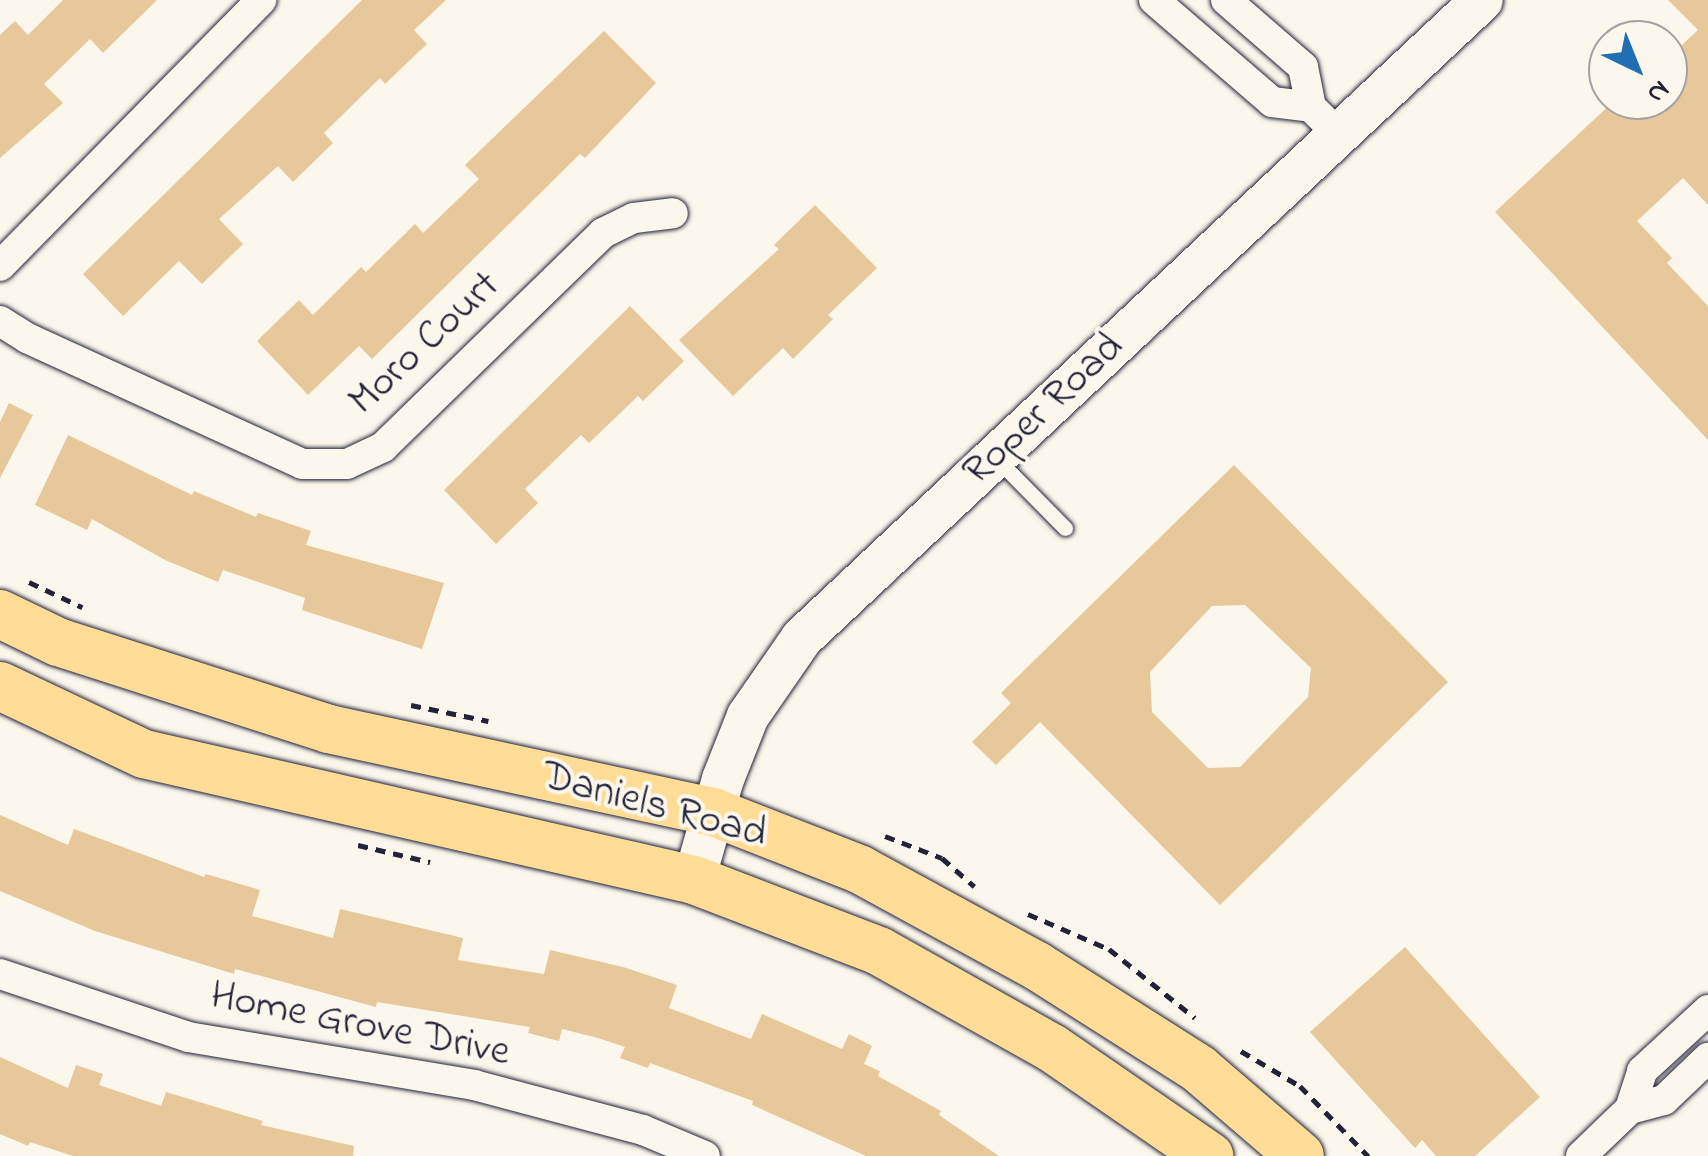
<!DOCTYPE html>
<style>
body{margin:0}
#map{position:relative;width:1708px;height:1156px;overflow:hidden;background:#fbf7ec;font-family:"Indie Flower",sans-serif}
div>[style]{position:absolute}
.building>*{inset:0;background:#e7c89a}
.path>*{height:5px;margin-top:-2.5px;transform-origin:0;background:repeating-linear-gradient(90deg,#22223b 0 10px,transparent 0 18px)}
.roads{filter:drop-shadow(0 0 2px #22223b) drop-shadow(0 0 2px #22223b)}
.lane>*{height:15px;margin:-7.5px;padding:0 7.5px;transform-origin:7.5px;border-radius:7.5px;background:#fbf7ec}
.street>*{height:30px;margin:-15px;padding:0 15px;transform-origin:15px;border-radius:15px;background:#fbf7ec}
.secondary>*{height:42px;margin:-21px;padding:0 21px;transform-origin:21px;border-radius:21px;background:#fbf7ec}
.primary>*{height:48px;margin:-24px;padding:0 24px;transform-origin:24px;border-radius:24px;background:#ffdd96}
span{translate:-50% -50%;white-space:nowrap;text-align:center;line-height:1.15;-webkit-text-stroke:8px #fbf7ec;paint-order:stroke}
.street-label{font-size:42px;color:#22223b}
.north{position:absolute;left:1588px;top:20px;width:100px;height:100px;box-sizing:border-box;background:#fbf7ec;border:2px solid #a4a2a5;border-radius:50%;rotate:137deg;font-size:28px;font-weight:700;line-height:40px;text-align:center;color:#22223b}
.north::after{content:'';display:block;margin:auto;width:35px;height:45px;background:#1f6fb2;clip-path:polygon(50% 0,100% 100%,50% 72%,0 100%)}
</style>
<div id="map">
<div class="building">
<i style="clip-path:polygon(63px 0,157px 0,103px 53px,90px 39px,44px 84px,63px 103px,0 158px,0 35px,15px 21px,28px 35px)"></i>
<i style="clip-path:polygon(362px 0,446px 0,414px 30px,427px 44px,385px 84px,380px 78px,324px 133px,333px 143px,293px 182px,278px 166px,219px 219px,243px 244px,202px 284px,179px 261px,123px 316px,83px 274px)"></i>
<i style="clip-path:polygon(1668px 0,1708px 0,1708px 205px,1683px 178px,1637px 221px,1672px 258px,1667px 263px,1708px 306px,1708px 440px,1495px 212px,1615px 100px,1668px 100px,1668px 58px,1698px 30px)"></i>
<i style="clip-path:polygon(604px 31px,656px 83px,585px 158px,580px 154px,372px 359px,359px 346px,308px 395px,257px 341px,299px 300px,313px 315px,361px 267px,366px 272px,415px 224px,423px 233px,479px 179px,465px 165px)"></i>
<i style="clip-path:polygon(815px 205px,877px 268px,828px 315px,833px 319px,793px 359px,783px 348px,733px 396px,679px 340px,779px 249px,774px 245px)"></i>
<i style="clip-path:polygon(630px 306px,684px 361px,643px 401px,638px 396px,589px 443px,581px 435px,525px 489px,538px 503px,496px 544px,444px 490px)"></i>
<i style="clip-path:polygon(9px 403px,33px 415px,0 478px,0 422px)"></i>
<i style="clip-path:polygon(68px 435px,192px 495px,194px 491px,256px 517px,258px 513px,311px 531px,306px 545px,444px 583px,422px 649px,302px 610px,305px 598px,223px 570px,218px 582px,165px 560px,92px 519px,87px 530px,35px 505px)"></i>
<i style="clip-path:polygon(evenodd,1234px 465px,1448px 682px,1220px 905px,1040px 722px,996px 765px,972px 742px,1011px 703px,1001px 693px,1234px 465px,1245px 605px,1311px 668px,1308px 697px,1240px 767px,1208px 768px,1152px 712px,1150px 672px,1212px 606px,1245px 605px)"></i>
<i style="clip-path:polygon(0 815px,68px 845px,74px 829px,204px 877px,206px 874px,260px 890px,252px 916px,333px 938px,340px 909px,463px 938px,458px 960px,544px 974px,550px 950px,623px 967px,677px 985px,669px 1008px,751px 1039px,762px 1014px,842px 1049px,849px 1034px,872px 1046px,864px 1064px,880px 1071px,878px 1076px,941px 1111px,939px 1115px,999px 1156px,866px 1156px,752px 1105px,753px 1101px,650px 1063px,648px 1068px,620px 1058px,625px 1047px,598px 1038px,562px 1029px,559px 1041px,528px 1033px,530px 1027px,377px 1002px,376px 1007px,235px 969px,234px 974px,95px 931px,0 891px)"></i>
<i style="clip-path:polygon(1405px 947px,1540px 1097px,1475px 1156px,1436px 1156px,1422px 1140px,1415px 1148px,1310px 1032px)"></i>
<i style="clip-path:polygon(0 1057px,68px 1088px,76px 1065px,103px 1074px,99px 1085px,161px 1106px,166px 1092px,263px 1121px,261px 1125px,354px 1146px,353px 1156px,73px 1156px,30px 1142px,28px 1146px,0 1134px)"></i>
</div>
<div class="path">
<i style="left:29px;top:582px;width:59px;rotate:25.3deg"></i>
<i style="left:411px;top:705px;width:79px;rotate:11.7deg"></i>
<i style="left:885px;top:836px;width:61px;rotate:21.1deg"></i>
<i style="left:942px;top:858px;width:43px;rotate:41.2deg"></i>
<i style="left:358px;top:845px;width:74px;rotate:13.3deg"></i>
<i style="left:1028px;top:914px;width:88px;rotate:23.4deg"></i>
<i style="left:1109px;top:949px;width:110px;rotate:38.7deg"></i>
<i style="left:1241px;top:1051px;width:69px;rotate:30.7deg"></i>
<i style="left:1300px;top:1086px;width:98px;rotate:45.8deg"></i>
</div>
<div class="roads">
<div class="lane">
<i style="left:997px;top:459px;width:97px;rotate:45.4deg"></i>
</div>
<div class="street">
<i style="left:1154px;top:0;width:156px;rotate:40.8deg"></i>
<i style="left:1272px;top:102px;width:39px;rotate:7deg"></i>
<i style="left:1226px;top:0;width:102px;rotate:41deg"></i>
<i style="left:1303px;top:67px;width:41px;rotate:78.7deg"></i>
<i style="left:1311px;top:107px;width:18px;rotate:45deg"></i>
<i style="left:0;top:266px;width:373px;rotate:-45.5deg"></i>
<i style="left:0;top:321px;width:32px;rotate:32deg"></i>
<i style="left:27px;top:338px;width:302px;rotate:24.6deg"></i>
<i style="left:302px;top:464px;width:45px"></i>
<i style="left:347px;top:464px;width:40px;rotate:-25deg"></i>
<i style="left:383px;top:447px;width:307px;rotate:-44.2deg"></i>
<i style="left:603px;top:233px;width:34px;rotate:-26deg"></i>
<i style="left:634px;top:218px;width:39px;rotate:-7deg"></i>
<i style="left:0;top:974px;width:198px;rotate:18.5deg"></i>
<i style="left:188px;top:1037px;width:290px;rotate:9.5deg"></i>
<i style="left:474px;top:1085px;width:175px;rotate:14.9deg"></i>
<i style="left:643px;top:1130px;width:67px;rotate:22.8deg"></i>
<i style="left:1630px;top:1109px;width:40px;rotate:-72deg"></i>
<i style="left:1642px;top:1071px;width:90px;rotate:-42.7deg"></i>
<i style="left:1581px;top:1156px;width:68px;rotate:-43.8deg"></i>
<i style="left:1630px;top:1109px;width:35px;rotate:-15deg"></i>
<i style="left:1664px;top:1100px;width:61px;rotate:-43.7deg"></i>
</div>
<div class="secondary">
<i style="left:694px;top:880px;width:105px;rotate:-74deg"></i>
<i style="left:723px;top:779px;width:68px;rotate:-68.4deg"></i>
<i style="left:748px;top:716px;width:95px;rotate:-55.3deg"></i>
<i style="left:802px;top:638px;width:932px;rotate:-43.17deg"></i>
</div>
<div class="primary">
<i style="left:0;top:614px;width:64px;rotate:25.8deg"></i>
<i style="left:58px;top:642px;width:285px;rotate:17.8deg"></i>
<i style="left:329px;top:729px;width:393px;rotate:12.2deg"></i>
<i style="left:713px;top:812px;width:157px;rotate:21.3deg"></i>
<i style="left:859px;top:869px;width:203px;rotate:28.6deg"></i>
<i style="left:1037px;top:966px;width:192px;rotate:32.4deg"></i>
<i style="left:1199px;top:1069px;width:133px;rotate:40.7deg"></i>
<i style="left:0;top:686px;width:159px;rotate:25.3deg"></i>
<i style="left:144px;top:754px;width:564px;rotate:12.9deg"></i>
<i style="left:694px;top:880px;width:198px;rotate:21deg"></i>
<i style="left:879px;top:951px;width:198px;rotate:29.3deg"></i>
<i style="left:1052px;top:1048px;width:191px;rotate:34.5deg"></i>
</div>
</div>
<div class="street-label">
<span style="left:425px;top:344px;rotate:-43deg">Moro Court</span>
<span style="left:1044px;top:410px;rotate:-43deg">Roper Road</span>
<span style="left:654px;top:806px;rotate:15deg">Daniels Road</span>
<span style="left:360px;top:1025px;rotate:11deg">Home Grove Drive</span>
</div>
<div class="north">N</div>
</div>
